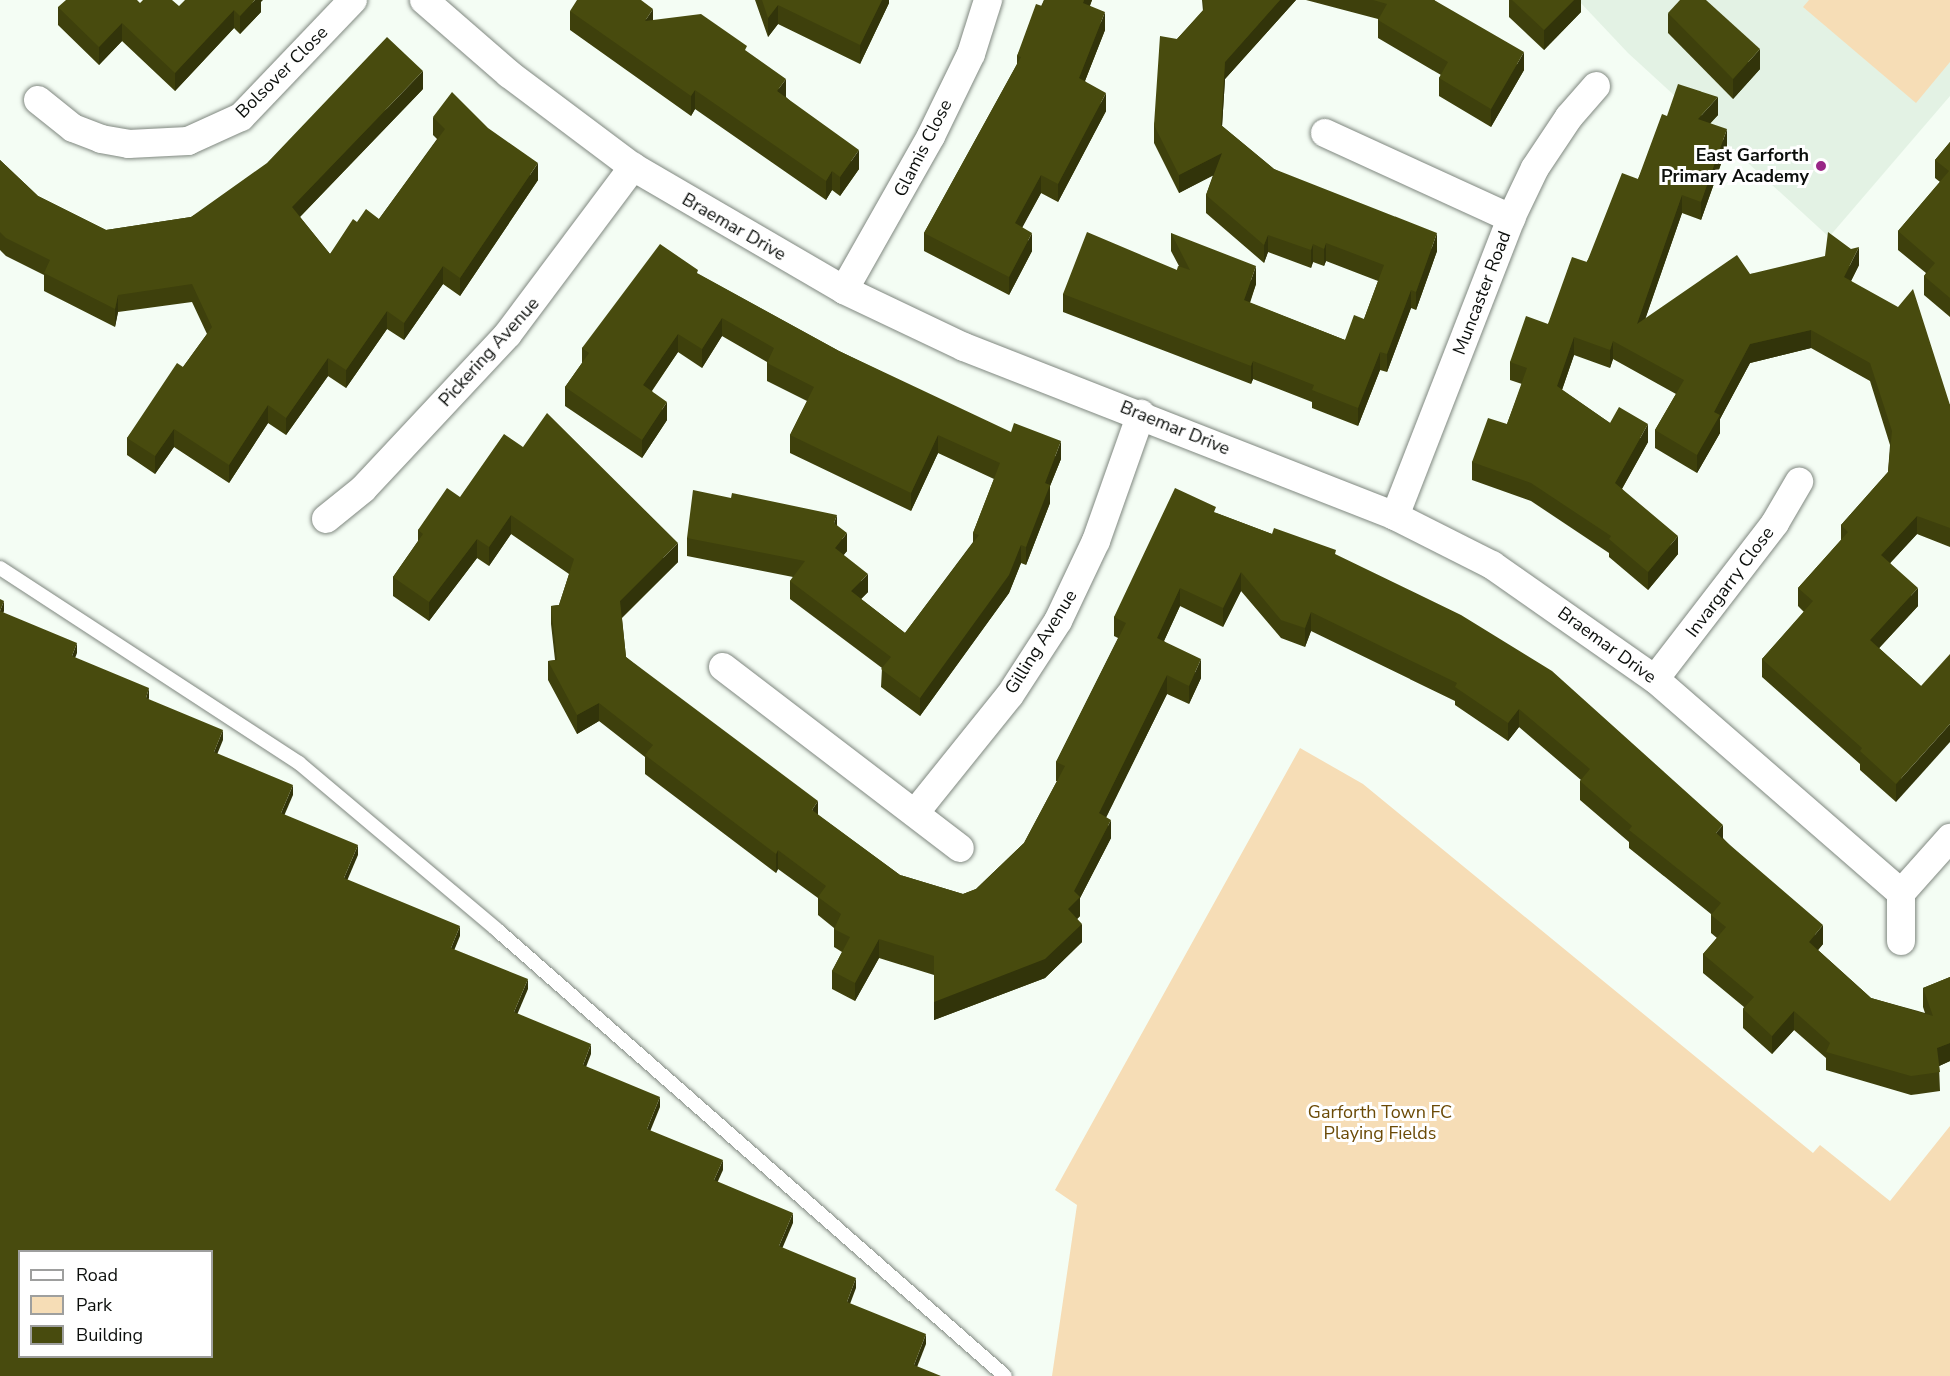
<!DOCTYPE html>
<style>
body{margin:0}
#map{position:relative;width:1950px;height:1376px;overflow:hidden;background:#f4fdf4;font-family:"Nunito Sans",sans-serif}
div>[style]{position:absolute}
.built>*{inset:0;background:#e3f2e4}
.green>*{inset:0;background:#f6ddb6}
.roads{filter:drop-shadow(0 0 2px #808880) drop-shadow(0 0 2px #808880)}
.service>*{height:14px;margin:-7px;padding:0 7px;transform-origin:7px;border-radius:7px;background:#fff}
.minor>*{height:28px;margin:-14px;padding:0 14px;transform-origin:14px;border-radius:14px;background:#fff}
.wall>*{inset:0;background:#3e400c}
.shaded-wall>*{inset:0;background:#32340a}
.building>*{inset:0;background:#484b0e}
.dots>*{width:16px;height:16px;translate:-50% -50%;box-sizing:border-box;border:3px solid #fff;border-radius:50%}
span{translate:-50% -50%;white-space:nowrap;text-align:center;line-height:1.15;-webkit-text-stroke:6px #fff;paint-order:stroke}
.street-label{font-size:18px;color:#0c0f0c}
.poi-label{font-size:18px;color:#0c0f0c;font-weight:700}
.right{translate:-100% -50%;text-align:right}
.park-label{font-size:18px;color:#6b4a06}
.legend{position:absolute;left:18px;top:1250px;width:195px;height:108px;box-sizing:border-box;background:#fff;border:2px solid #9e9f9e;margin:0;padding:8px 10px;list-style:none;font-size:18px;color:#0c0f0c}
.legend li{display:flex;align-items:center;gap:12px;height:30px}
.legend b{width:30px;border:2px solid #9e9f9e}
</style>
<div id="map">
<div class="built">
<i style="clip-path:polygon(1578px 0,1950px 0,1950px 96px,1829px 237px,1628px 53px)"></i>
</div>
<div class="green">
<i style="clip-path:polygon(1809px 0,1950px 0,1950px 62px,1916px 103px,1803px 7px)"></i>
<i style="clip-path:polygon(1300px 748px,1363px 784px,1813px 1153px,1820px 1145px,1890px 1201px,1950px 1126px,1950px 1376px,1052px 1376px,1077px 1205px,1055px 1190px)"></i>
</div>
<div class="roads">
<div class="service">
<i style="left:0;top:568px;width:357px;rotate:33.1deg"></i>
<i style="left:299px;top:763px;width:258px;rotate:40.1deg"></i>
<i style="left:496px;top:929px;width:677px;rotate:41.29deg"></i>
</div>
<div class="minor">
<i style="left:424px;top:0;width:113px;rotate:41deg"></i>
<i style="left:509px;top:74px;width:155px;rotate:36.9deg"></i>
<i style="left:633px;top:167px;width:244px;rotate:30.2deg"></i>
<i style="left:844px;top:290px;width:133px;rotate:25.4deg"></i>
<i style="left:964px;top:347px;width:463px;rotate:21.4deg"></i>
<i style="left:1395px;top:516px;width:109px;rotate:26.8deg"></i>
<i style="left:1492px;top:565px;width:199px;rotate:35deg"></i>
<i style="left:1655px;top:679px;width:326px;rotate:41deg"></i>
<i style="left:1901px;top:893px;width:74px;rotate:-48.3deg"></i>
<i style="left:38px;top:100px;width:45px;rotate:38.7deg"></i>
<i style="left:73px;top:128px;width:30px;rotate:21deg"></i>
<i style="left:101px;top:139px;width:28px;rotate:10deg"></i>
<i style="left:129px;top:144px;width:59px;rotate:-2.9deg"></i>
<i style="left:188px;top:141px;width:58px;rotate:-24.4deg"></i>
<i style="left:241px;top:117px;width:162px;rotate:-46.3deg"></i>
<i style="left:1325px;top:133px;width:205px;rotate:24.6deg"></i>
<i style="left:844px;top:290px;width:177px;rotate:-60.5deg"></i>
<i style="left:931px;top:136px;width:91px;rotate:-64deg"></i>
<i style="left:971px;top:54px;width:57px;rotate:-72.5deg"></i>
<i style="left:1395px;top:516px;width:320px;rotate:-68.7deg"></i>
<i style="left:1511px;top:218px;width:55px;rotate:-64.4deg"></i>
<i style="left:1535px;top:168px;width:61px;rotate:-56.3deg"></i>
<i style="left:1569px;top:117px;width:41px;rotate:-48.9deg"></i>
<i style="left:326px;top:519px;width:48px;rotate:-39deg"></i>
<i style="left:363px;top:489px;width:212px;rotate:-46.9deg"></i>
<i style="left:508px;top:334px;width:209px;rotate:-53.2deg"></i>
<i style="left:723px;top:667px;width:298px;rotate:37.4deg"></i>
<i style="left:1655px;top:679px;width:197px;rotate:-52.4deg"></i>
<i style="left:1775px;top:523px;width:48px;rotate:-59.7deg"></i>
<i style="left:915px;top:813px;width:151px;rotate:-51.2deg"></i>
<i style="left:1010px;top:695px;width:88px;rotate:-57deg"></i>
<i style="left:1058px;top:621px;width:89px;rotate:-64.6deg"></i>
<i style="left:1096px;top:541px;width:135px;rotate:-70.5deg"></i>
<i style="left:1901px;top:893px;width:48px;rotate:90deg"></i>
</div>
</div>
<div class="wall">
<i style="clip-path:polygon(755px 0,889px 0,889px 3px,860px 64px,778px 24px,768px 37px)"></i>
<i style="clip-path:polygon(1044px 0,1092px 0,1090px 6px,1105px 30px,1085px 81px,1106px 111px,1058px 202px,1041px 193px,1022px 227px,1032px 251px,1009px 295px,924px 251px,924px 233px,1017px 64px,1017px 56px)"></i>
<i style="clip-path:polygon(1202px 0,1296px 0,1225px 79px,1222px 126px,1274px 169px,1437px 251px,1416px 310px,1411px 308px,1387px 372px,1380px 370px,1358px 426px,1312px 408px,1312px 402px,1253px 379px,1251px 384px,1063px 312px,1063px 294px,1177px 270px,1179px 266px,1171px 251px,1171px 233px,1256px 284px,1250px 303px,1345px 340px,1364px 319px,1378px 281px,1326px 261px,1324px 266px,1313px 262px,1311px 268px,1268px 252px,1264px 263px,1206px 213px,1206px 195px,1213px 175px,1179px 193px,1154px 143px,1154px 125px,1177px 39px,1203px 11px)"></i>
<i style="clip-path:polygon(1306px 0,1434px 0,1524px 70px,1491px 127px,1439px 96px,1439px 78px,1441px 75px,1378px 38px,1378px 19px)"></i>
<i style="clip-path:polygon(1509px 0,1581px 0,1581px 12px,1544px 50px,1509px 17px)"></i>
<i style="clip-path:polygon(261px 2px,261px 12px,240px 34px,234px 28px,175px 91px,122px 41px,99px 65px,58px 25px,58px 7px,140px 3px,179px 6px)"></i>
<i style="clip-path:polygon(570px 11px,653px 20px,747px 52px,786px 97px,859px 169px,840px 196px,832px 190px,826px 200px,695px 109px,691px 116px,570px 30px)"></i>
<i style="clip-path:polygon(1668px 13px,1760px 69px,1733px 99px,1668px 33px)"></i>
<i style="clip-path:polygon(423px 89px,300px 217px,330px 254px,357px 222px,379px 219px,437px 139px,433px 135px,433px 117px,538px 180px,460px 296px,443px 284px,404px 340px,387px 329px,346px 388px,328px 376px,286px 435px,268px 423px,229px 483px,174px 447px,155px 474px,127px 455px,127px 438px,183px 367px,207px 334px,192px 302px,118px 312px,115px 327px,44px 291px,44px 275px,6px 256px,0 250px,0 160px,38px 196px,106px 230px,191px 217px)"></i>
<i style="clip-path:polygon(1718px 115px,1710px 123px,1727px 147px,1701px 220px,1682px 213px,1645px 319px,1750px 274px,1859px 265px,1851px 281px,1950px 405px,1950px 547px,1917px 534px,1890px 563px,1918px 606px,1879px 648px,1921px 686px,1896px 802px,1860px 770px,1860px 764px,1762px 677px,1762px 659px,1804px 612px,1798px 606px,1798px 588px,1841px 540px,1841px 525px,1888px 472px,1890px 445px,1870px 381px,1811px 348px,1750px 363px,1720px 419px,1720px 433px,1697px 473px,1655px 448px,1655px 430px,1676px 394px,1613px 359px,1610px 368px,1574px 355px,1562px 390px,1610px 423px,1648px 442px,1622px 489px,1678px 554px,1648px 590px,1609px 557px,1609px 553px,1531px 501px,1472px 480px,1472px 462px,1507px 424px,1522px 384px,1510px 380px,1510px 362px,1548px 324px,1638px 179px,1667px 116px)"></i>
<i style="clip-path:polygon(1950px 142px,1950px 317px,1924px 295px,1924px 276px,1926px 273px,1898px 250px,1898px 231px,1940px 182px,1935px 178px,1935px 160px)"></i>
<i style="clip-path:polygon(698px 274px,839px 351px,1061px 459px,1050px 486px,1050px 503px,1026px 565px,1021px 563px,1009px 593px,920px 716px,881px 687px,882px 668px,790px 599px,790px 581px,793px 577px,687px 556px,687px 538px,837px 526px,847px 551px,843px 555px,868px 592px,861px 599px,905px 633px,973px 542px,973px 533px,994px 479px,938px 453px,911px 511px,790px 453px,790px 435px,807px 401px,767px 381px,767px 362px,722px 336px,702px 368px,678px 352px,652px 391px,667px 420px,642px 458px,565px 406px,565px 387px,582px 363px,582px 348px)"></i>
<i style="clip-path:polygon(460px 497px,678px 562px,622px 618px,626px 657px,818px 815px,900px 875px,963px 894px,976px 889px,1024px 843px,1057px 781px,1056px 781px,1056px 762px,1118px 638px,1114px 636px,1114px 617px,1216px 513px,1272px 534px,1336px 555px,1723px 838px,1823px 944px,1818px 950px,1871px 998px,1925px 1013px,1923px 1007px,1923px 988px,1950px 977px,1950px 1061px,1939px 1066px,1940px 1091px,1911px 1095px,1826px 1070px,1826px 1058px,1794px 1030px,1772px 1054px,1743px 1028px,1743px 1009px,1744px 1007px,1703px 973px,1703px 954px,1717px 938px,1711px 933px,1711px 914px,1629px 848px,1629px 842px,1580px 800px,1580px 781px,1581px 780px,1519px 727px,1508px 741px,1455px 705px,1455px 701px,1311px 631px,1305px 647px,1281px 638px,1241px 591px,1223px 627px,1180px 606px,1164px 641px,1201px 678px,1189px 704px,1167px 694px,1106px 817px,1111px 838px,1080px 898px,1080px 916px,1077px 919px,1082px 942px,1045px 978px,934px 1020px,934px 975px,879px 958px,855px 1001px,832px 989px,832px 971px,842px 952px,834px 947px,834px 928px,818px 915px,818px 898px,778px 869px,776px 873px,645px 774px,645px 757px,599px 721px,577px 734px,548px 680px,548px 661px,555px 660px,551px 624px,551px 606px,559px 605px,569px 574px,511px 534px,489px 566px,477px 558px,429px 621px,393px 596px,393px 577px,418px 541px,418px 530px)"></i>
</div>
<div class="shaded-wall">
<i style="clip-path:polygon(255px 0,263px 0,261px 2px,261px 12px,240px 34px,240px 16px)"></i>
<i style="clip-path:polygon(882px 0,889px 0,889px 3px,860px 64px,860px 45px)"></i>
<i style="clip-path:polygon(1084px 0,1092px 0,1083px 21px,1083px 3px)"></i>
<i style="clip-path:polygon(1280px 0,1296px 0,1225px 79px,1221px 143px,1221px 125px,1225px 62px)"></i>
<i style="clip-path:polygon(1574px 0,1581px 0,1581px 12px,1544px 50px,1544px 30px)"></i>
<i style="clip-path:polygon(778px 5px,778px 24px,768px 37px,768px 18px)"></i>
<i style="clip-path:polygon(653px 9px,653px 28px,645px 21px)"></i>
<i style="clip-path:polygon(234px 10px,234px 28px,175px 91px,175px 73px)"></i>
<i style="clip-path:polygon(1105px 12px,1105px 30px,1079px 96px,1079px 78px)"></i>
<i style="clip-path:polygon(122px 23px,122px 41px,99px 65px,99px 47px)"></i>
<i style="clip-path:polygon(1760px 49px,1760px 69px,1733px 99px,1733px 79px)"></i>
<i style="clip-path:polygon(1524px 52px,1524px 70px,1491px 127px,1491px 109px)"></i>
<i style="clip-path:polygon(423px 71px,423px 89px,292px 225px,292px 207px)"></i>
<i style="clip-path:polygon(786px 79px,786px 99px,777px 91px)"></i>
<i style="clip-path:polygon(695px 90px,695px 109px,691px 116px,691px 96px)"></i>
<i style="clip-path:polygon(1106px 93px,1106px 111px,1058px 202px,1058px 184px)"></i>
<i style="clip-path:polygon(1718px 97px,1718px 115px,1698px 137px,1698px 119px)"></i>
<i style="clip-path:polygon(1727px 129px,1727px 147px,1701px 220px,1701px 202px)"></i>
<i style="clip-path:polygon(859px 150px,859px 169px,840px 196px,840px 177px)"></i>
<i style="clip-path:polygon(1222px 153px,1222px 171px,1179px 193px,1179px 175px)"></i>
<i style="clip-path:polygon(538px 163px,538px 180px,460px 296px,460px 278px)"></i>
<i style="clip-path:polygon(832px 171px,832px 190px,826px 200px,826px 181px)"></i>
<i style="clip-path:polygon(1041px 175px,1041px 193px,1015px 241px,1015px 223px)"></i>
<i style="clip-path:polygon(1682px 195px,1682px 213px,1637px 343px,1637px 324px)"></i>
<i style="clip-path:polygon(1032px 233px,1032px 251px,1009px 295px,1009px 277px)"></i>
<i style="clip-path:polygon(1437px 233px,1437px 251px,1416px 310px,1416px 292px)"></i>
<i style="clip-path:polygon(1268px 235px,1268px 252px,1264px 263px,1264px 245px)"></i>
<i style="clip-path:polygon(1326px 243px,1326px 261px,1324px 266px,1324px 249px)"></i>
<i style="clip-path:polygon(1313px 244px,1313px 262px,1311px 268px,1311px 250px)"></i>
<i style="clip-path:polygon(1859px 247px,1859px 265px,1844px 295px,1844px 277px)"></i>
<i style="clip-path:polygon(443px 266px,443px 284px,404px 340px,404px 323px)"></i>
<i style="clip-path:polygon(1256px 266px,1256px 284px,1244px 318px,1244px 300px)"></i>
<i style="clip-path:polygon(1411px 290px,1411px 308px,1387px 372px,1387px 354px)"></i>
<i style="clip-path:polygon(118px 295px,118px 312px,115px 327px,115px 309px)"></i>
<i style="clip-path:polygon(387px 311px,387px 329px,346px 388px,346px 370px)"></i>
<i style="clip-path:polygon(722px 318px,722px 336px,702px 368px,702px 349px)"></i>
<i style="clip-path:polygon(1811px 330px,1811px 348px,1750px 363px,1720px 419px,1720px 433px,1697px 473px,1697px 455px,1714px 412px,1750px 344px)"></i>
<i style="clip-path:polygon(678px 334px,678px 352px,643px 403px,643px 385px)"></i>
<i style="clip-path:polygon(1574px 337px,1574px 355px,1557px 404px,1557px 386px)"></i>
<i style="clip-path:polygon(1613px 341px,1613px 359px,1610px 368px,1610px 350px)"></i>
<i style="clip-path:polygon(1380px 352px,1380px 370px,1358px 426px,1358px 408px)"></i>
<i style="clip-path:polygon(328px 358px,328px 376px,286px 435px,286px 418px)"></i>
<i style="clip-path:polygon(1253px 361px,1253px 379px,1251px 384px,1251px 366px)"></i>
<i style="clip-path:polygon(667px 402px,667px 420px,642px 458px,642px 440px)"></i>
<i style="clip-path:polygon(268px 405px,268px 423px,229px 483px,229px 465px)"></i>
<i style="clip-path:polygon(1648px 424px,1648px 442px,1615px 501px,1615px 483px)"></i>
<i style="clip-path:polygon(174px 429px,174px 447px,155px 474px,155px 456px)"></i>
<i style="clip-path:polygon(938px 435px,938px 453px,911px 511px,911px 493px)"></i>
<i style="clip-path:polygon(1061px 441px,1061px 459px,1050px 486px,1050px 503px,1026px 565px,1026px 547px,1045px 483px)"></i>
<i style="clip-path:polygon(511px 515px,511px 534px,489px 566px,489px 547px)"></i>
<i style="clip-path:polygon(837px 515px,837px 533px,834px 523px)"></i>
<i style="clip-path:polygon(1917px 516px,1917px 534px,1881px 573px,1881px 555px)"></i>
<i style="clip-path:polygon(847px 533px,847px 551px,835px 566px,835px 548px)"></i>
<i style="clip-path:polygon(1678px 536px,1678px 554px,1648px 590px,1648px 572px)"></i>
<i style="clip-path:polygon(477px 539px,477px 558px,429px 621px,429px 602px)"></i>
<i style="clip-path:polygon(678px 543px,678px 562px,620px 619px,620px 601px)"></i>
<i style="clip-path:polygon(1021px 545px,1021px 563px,1009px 593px,920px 716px,920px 698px)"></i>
<i style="clip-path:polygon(1241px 572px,1241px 591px,1223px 627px,1223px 608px)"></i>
<i style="clip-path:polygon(868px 574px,868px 592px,851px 609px,851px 591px)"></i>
<i style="clip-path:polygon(1180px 588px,1180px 606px,1157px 656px,1157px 638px)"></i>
<i style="clip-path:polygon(1918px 588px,1918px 606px,1870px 658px,1870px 640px)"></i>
<i style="clip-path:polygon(4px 601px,4px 611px,0 621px,0 611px)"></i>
<i style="clip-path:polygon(1311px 612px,1311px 631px,1305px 647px,1305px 628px)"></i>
<i style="clip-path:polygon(77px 643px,77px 653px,72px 666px,72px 656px)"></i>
<i style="clip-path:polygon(1201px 659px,1201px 678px,1189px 704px,1189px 686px)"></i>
<i style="clip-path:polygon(1167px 675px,1167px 694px,1099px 832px,1099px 813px)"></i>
<i style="clip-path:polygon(149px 688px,149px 698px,146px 708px,146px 698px)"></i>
<i style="clip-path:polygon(599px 703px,599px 721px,577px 734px,577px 715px)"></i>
<i style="clip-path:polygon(1519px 709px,1519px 727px,1508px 741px,1508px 723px)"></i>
<i style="clip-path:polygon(1950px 724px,1950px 742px,1896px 802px,1896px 784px)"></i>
<i style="clip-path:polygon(223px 730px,223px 740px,214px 762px,214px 752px)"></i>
<i style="clip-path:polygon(293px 785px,293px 795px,281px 823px,281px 813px)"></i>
<i style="clip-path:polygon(818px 801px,818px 820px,812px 810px)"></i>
<i style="clip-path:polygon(1111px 820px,1111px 838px,1080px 898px,1080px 916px,1068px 928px,1068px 909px,1074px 891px)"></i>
<i style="clip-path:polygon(1723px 825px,1723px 844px,1716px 833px)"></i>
<i style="clip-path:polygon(358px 845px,358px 855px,344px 888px,344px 878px)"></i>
<i style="clip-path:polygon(778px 850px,778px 869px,776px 873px,776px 854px)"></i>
<i style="clip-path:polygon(1082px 924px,1082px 942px,1045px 978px,934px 1020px,934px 1002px)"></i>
<i style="clip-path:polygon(1823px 925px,1823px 944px,1809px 961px,1809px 942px)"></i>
<i style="clip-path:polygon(460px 926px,460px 936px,451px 958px,451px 948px)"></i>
<i style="clip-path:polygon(879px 939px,879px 958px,855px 1001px,855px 983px)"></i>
<i style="clip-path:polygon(528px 979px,528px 989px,514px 1022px,514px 1012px)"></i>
<i style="clip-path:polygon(1794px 1011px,1794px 1030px,1772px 1054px,1772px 1036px)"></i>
<i style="clip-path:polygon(1950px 1043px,1950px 1061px,1937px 1067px,1937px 1048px)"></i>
<i style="clip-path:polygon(591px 1044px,591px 1054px,583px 1075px,583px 1065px)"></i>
<i style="clip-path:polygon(660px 1097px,660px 1107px,647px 1139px,647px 1129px)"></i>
<i style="clip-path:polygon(723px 1160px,723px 1170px,714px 1190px,714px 1180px)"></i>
<i style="clip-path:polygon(793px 1213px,793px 1223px,779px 1256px,779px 1246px)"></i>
<i style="clip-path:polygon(856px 1278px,856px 1288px,847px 1312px,847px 1302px)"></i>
<i style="clip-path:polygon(926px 1334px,926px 1344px,914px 1375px,914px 1365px)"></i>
</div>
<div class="building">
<i style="clip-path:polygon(66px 0,137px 0,140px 3px,143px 0,172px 0,179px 6px,185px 0,255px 0,240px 16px,234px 10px,175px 73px,122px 23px,99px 47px,58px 7px)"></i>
<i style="clip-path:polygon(577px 0,641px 0,653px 9px,645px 21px,701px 14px,747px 46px,745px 50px,786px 79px,777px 91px,859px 150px,840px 177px,832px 171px,826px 181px,695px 90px,691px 96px,570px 11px)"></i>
<i style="clip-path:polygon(762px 0,882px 0,860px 45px,778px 5px,768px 18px)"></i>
<i style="clip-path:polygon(1044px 0,1084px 0,1083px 3px,1105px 12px,1079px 78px,1106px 93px,1058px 184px,1041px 175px,1015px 223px,1032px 233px,1009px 277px,924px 233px,1021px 57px,1017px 56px,1036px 4px,1042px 6px)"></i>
<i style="clip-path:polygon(1203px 0,1280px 0,1225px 62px,1221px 125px,1274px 169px,1437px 233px,1416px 292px,1411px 290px,1387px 354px,1380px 352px,1358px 408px,1312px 390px,1314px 385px,1253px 361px,1251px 366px,1063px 294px,1087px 232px,1177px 270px,1178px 266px,1190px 270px,1171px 233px,1256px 266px,1244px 300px,1345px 340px,1354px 315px,1364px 319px,1384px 265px,1326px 243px,1324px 249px,1313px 244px,1311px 250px,1268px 235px,1264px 245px,1206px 195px,1222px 153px,1179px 175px,1154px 125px,1160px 36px,1177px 39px,1204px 9px)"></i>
<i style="clip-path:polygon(1373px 0,1434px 0,1524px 52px,1491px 109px,1439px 78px,1448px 62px,1378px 20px,1387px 4px)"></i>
<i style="clip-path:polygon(1512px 0,1574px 0,1544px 30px)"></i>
<i style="clip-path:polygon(1680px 0,1706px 0,1760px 49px,1733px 79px,1668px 13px)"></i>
<i style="clip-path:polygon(387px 37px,423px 71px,292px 207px,330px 254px,353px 219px,357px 222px,366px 209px,379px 219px,445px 129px,433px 117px,452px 92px,488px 128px,538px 163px,460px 278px,443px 266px,404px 323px,387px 311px,346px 370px,328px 358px,286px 418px,268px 405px,229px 465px,174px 429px,155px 456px,127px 438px,177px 363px,183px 367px,212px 327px,192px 284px,118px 295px,115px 309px,44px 273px,50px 260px,6px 238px,0 232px,0 160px,38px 196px,106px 230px,191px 217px,267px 163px)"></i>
<i style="clip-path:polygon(1678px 84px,1718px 97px,1698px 119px,1727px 129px,1701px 202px,1682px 195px,1637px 324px,1737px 255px,1750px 274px,1825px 256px,1828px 232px,1851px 249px,1859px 247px,1844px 277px,1898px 307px,1913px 289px,1950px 405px,1950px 528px,1917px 516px,1881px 555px,1918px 588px,1870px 640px,1921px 686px,1950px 654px,1950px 724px,1896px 784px,1860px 751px,1862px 748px,1762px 659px,1813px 601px,1798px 588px,1848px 532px,1841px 525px,1888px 472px,1892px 431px,1870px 363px,1811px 330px,1750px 344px,1714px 412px,1720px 415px,1697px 455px,1655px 430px,1684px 380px,1613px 341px,1610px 350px,1574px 337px,1557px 386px,1610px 423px,1619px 407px,1648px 424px,1615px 483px,1678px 536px,1648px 572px,1609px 539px,1611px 536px,1531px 483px,1472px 462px,1488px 418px,1507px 424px,1527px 368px,1510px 362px,1526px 316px,1548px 324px,1572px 257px,1587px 262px,1622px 173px,1638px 179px,1662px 114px,1667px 116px)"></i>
<i style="clip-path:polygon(1950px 142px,1950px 298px,1924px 276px,1935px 263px,1898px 231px,1949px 171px,1935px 160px)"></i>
<i style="clip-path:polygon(660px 244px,698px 270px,697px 273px,839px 351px,1011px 432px,1014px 423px,1061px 441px,1045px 483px,1050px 485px,1026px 547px,1021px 545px,1009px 575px,920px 698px,881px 669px,891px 657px,790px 581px,805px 561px,687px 538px,693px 490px,731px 498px,732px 493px,837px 515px,834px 523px,847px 533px,835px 548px,868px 574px,851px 591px,905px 633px,979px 535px,973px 533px,1000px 463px,938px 435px,911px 493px,790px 435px,814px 387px,767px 363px,774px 348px,722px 318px,702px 349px,678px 334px,643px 385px,667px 402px,642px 440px,565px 387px,589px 353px,582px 348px)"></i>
<i style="clip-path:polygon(547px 413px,678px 543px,620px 601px,626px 657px,818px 801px,812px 810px,900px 875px,963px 894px,976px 889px,1024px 843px,1065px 766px,1056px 762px,1126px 623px,1114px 617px,1175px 488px,1216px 507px,1214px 512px,1272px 534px,1274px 528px,1336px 550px,1335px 554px,1461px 615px,1552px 671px,1723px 825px,1716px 833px,1823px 925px,1809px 942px,1871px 998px,1933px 1016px,1923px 988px,1950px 977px,1950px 1043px,1937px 1048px,1940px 1072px,1911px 1076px,1826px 1052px,1830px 1043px,1794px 1011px,1772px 1036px,1743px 1009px,1754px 997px,1703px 954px,1726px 927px,1711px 915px,1721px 903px,1629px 830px,1632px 826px,1580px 781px,1590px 769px,1519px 709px,1508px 723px,1455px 687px,1457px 683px,1311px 612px,1305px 628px,1281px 620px,1241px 572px,1223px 608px,1180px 588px,1157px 638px,1201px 659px,1189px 686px,1167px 675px,1099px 813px,1111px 820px,1074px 891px,1080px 897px,1068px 909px,1082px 924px,1045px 959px,934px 1002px,934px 956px,879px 939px,855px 983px,832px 971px,850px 937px,834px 929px,841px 914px,818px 897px,826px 886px,778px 850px,776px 854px,645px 755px,653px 745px,599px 703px,577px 715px,548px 661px,557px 660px,551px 606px,559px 605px,574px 559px,511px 515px,489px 547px,477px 539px,429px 602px,393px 577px,423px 534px,418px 530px,447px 488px,460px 497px,504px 434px,523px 447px)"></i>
<i style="clip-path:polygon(0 599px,4px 601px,0 611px)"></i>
<i style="clip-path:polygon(evenodd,0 611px,77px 643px,72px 656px,149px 688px,146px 698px,223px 730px,214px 752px,293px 785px,281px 813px,358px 845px,344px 878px,460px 926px,451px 948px,528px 979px,514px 1012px,591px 1044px,583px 1065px,660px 1097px,647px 1129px,723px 1160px,714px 1180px,793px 1213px,779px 1246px,856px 1278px,847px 1302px,926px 1334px,914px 1365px,941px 1376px,0 1376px,0 611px,20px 1251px,212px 1251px,212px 1356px,20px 1356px,20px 1251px)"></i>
</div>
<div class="dots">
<i style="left:1821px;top:166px;background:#992786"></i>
</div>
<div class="street-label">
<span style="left:282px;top:72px;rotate:-45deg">Bolsover Close</span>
<span style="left:923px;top:148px;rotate:-63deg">Glamis Close</span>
<span style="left:734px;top:227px;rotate:30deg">Braemar Drive</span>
<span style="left:1482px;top:293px;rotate:-69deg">Muncaster Road</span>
<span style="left:489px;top:352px;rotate:-48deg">Pickering Avenue</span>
<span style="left:1175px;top:428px;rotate:22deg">Braemar Drive</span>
<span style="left:1730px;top:582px;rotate:-53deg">Invargarry Close</span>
<span style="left:1041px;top:642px;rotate:-58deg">Gilling Avenue</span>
<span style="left:1607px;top:645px;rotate:36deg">Braemar Drive</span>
</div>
<div class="poi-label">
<span class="right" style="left:1809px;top:166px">East Garforth<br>Primary Academy</span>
</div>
<div class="park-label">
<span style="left:1380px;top:1123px">Garforth Town FC<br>Playing Fields</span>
</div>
<ul class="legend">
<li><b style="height:8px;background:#fff"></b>Road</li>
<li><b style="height:16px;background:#f6ddb6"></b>Park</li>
<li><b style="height:16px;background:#484b0e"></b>Building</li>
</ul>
</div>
